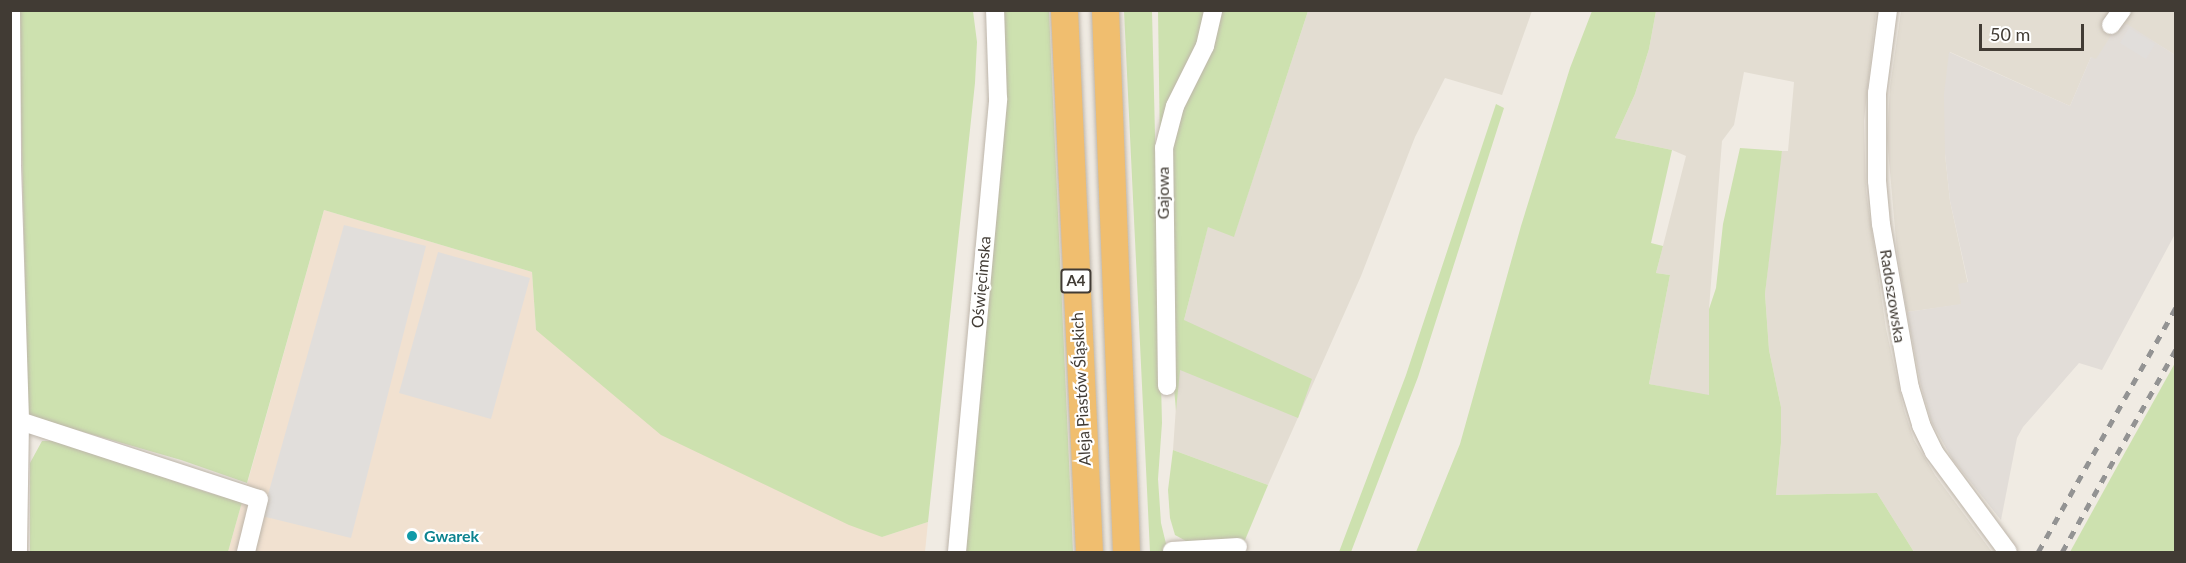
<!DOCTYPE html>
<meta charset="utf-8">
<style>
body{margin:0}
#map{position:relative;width:2186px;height:563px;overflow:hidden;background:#f0ebe3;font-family:Lato,sans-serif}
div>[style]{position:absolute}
.residential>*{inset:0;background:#e3ddd2}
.commercial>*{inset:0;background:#f1e1d0}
.industrial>*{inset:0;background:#e2ddd8}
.green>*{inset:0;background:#cde1af}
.parking>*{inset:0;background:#e1dedb}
.roads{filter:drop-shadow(0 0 2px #bdb5aa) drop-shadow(0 0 2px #bdb5aa)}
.minor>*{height:18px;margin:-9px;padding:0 9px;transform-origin:9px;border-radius:9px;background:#fff}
.highway>*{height:27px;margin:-13.5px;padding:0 13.5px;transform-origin:13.5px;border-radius:13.5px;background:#f0be6f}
.rail>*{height:4.5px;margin-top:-2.25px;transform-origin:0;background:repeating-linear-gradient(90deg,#939393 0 8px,transparent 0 16px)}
.dots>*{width:16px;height:16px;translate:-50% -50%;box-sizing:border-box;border:3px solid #fff;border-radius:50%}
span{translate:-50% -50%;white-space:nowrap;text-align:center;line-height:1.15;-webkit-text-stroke:4.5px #fff;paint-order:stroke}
.shield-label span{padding:2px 4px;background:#fff;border:2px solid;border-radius:4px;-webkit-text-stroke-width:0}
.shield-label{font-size:15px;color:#413b34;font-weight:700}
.street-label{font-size:16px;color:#413b34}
.culture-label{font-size:16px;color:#0d838f;font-weight:700}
.left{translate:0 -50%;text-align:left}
.frame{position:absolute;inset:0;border:12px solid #413b34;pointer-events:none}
.scale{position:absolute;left:1979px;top:24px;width:105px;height:27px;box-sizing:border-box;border:3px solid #413b34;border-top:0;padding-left:8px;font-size:18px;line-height:21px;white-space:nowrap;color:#413b34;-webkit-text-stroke:4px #fff;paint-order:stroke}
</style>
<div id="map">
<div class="residential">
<i style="clip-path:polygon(1308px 11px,1532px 11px,1502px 95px,1445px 78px,1415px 137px,1361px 276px,1268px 485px,1173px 450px,1177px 392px,1184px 320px,1208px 226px,1234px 236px)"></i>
<i style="clip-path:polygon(1656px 11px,1876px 11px,1864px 121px,1866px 191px,1886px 329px,1904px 410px,1914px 440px,1935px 475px,1992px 552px,1914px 552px,1877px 493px,1776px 495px,1781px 443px,1781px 407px,1769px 350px,1765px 294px,1777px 181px,1782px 151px,1788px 151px,1794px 82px,1744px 72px,1734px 125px,1722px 141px,1709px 309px,1709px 396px,1649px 384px,1670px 275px,1656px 273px,1686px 156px,1672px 150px,1615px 138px,1635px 94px,1649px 49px)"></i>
<i style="clip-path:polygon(1901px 11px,2175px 11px,2175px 55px,2127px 25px,2096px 60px,2091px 57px,2070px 106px,1950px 52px,1945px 154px,1950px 201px,1972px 303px,1907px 312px,1897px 251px,1887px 138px,1890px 87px)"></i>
</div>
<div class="commercial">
<i style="clip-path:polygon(324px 210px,532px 272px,536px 330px,882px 537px,928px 522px,925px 552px,228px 552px)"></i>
</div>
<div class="industrial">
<i style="clip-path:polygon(2127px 24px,2175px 55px,2175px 234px,2102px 370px,2079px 363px,2023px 427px,2017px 438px,2001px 520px,1953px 460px,1932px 423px,1921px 386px,1907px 312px,1961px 304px,1958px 284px,1968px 282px,1950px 201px,1945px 154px,1944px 94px,1949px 52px,2070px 106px,2091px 57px,2096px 59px,2117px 26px)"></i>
</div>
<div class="green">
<i style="clip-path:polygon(19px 11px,973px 11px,977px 42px,975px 83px,928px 522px,882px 537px,849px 525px,661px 435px,536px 330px,532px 272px,324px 210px,247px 483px,181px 460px,28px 416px)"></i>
<i style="clip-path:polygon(1002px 11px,1049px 11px,1073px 552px,966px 552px,1006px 78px)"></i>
<i style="clip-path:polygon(1124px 11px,1152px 11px,1162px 423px,1158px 479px,1161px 523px,1168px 552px,1150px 552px)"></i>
<i style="clip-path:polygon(1158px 11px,1207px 11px,1204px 34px,1160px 148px)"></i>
<i style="clip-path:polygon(1219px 11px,1308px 11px,1234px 237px,1208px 227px,1184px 320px,1312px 379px,1298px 418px,1180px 370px,1176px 411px,1169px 329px,1166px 169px,1181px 100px)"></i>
<i style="clip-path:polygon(1592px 11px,1656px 11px,1649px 49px,1635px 94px,1615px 138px,1672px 150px,1651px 243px,1663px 246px,1656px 273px,1670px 275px,1649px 384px,1709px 395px,1709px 309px,1716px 288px,1723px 224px,1740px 148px,1782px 151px,1765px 294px,1769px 350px,1781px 407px,1781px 443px,1776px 495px,1877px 493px,1914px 552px,1416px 552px,1460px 444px,1521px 226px,1570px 68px)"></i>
<i style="clip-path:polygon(1496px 104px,1504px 108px,1418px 377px,1351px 552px,1339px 552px,1406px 375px)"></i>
<i style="clip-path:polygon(2175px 363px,2175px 552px,2070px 552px,2118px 465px)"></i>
<i style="clip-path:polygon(42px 441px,59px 441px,206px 492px,242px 502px,228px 552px,30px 552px,30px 463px)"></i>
<i style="clip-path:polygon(1173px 450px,1268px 485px,1240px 552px,1186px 541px,1175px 535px,1170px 518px,1168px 490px)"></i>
</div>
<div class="parking">
<i style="clip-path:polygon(2129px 28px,2155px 44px,2146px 59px,2120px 43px)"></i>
<i style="clip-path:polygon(344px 225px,426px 246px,351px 538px,262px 516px)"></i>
<i style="clip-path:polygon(438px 252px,530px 278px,491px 419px,399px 393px)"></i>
</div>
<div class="roads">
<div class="minor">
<i style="left:11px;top:10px;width:155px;rotate:89.6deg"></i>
<i style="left:12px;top:165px;width:256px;rotate:88.2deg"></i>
<i style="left:20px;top:421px;width:131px;rotate:90.9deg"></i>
<i style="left:1888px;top:10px;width:84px;rotate:97.5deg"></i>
<i style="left:1877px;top:93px;width:88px;rotate:90deg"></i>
<i style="left:1877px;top:181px;width:43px;rotate:84.7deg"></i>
<i style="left:1881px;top:224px;width:167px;rotate:80deg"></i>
<i style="left:1910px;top:388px;width:39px;rotate:73deg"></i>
<i style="left:1921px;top:425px;width:30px;rotate:64deg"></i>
<i style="left:1934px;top:452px;width:124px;rotate:53.5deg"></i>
<i style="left:2111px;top:25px;width:19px;rotate:-54deg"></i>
<i style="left:1167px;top:386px;width:238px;rotate:-90.7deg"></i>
<i style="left:1164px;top:148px;width:43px;rotate:-75.3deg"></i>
<i style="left:1175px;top:106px;width:67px;rotate:-63.4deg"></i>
<i style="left:1205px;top:46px;width:37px;rotate:-77deg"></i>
<i style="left:20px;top:421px;width:251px;rotate:18.1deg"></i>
<i style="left:259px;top:499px;width:55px;rotate:103.8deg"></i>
<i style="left:1172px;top:551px;width:66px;rotate:-3.5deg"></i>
<i style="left:957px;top:552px;width:455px;rotate:-84.8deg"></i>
<i style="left:998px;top:99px;width:89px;rotate:-91.9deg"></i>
</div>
<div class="highway">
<i style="left:1064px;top:10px;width:543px;rotate:87.36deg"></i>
<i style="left:1105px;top:10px;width:542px;rotate:87.78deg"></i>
</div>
</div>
<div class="rail">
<i style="left:2038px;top:552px;width:281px;rotate:-60.6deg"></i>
<i style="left:2062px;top:552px;width:233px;rotate:-60.7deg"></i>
</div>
<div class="dots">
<i style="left:412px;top:536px;background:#0f9aa8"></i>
</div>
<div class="shield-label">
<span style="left:1076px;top:281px">A4</span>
</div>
<div class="street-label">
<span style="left:1163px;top:193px;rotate:-90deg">Gajowa</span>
<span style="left:981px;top:282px;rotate:-85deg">Oświęcimska</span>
<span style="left:1893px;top:296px;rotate:81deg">Radoszowska</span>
<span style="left:1081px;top:389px;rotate:-93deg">Aleja Piastów Śląskich</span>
</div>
<div class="culture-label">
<span class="left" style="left:424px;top:536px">Gwarek</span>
</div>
<div class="frame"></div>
<div class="scale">50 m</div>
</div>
